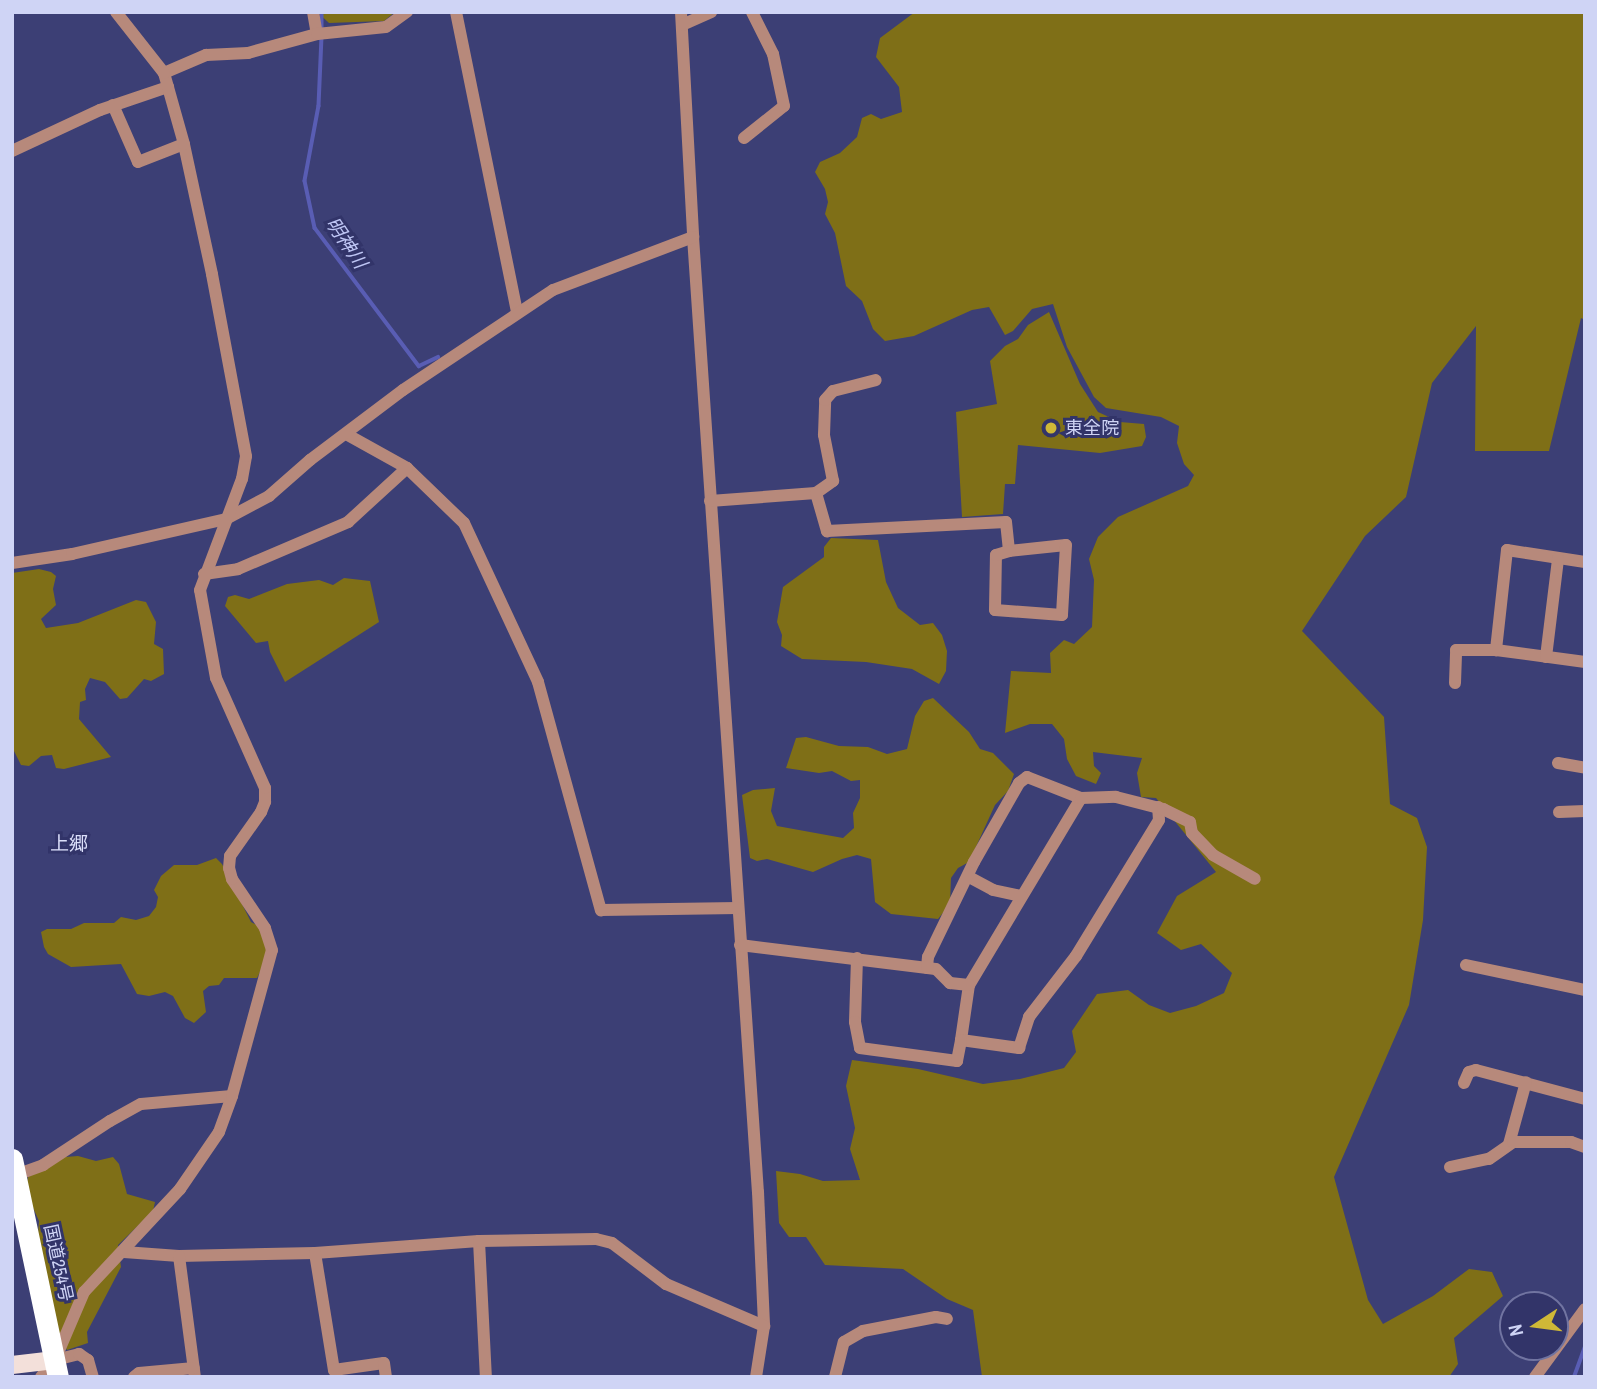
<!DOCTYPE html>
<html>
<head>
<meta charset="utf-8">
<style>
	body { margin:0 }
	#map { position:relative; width:1597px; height:1389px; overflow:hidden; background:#3c3f75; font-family:"Archivo Narrow","Noto Sans JP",sans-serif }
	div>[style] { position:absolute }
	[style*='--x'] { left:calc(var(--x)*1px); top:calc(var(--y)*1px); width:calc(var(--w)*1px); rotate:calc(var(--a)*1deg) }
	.green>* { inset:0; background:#7f6f17 }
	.stream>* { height:3.5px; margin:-1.75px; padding:0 1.75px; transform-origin:1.75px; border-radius:1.75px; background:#595db4 }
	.minor>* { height:12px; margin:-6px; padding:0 6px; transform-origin:6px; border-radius:6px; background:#b7897b }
	.major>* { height:18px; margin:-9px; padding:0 9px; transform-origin:9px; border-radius:9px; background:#f3e0da }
	.highway>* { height:21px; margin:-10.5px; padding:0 10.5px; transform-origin:10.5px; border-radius:10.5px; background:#fff }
	.dots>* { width:19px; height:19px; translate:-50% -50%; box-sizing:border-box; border:4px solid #323469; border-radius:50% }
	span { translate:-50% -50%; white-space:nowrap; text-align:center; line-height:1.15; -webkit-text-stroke:6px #323469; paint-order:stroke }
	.poi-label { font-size:18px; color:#cfd4f5 }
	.left { translate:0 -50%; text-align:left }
	.street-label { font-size:18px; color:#cfd4f5 }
	.water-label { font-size:19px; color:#bec5f4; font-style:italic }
	.neighbourhood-label { font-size:19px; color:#dbdffa }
	.frame { position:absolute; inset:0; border:14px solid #cfd4f5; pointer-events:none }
	.north { position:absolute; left:1499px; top:1291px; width:70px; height:70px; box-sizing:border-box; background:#323469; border:2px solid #7174a1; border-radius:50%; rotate:257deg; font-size:19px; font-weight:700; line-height:28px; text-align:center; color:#cfd4f5 }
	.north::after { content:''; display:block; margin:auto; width:24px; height:32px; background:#cfb837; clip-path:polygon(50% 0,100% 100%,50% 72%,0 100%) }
</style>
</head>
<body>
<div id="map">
	<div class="green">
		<i style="clip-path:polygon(317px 12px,395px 12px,384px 21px,329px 23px)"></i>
		<i style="clip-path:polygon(915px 12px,1585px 12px,1585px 320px,1581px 318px,1549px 451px,1475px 451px,1476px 326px,1432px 383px,1406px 497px,1365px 536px,1302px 631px,1384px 717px,1390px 804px,1417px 818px,1427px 847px,1423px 920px,1409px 1005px,1334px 1177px,1368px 1300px,1383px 1324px,1433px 1296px,1469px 1269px,1492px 1272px,1503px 1296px,1454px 1338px,1458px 1364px,1449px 1377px,982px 1377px,973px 1310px,947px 1299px,903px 1269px,825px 1265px,806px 1237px,789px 1237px,779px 1223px,776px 1171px,800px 1174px,823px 1181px,860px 1180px,850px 1149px,855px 1128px,846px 1086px,852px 1060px,918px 1069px,983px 1084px,1020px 1079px,1064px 1068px,1076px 1052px,1072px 1031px,1097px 994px,1128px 990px,1149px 1005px,1170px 1013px,1196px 1006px,1224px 993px,1232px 973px,1201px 944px,1181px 950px,1157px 933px,1177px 896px,1216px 872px,1156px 798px,1141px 797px,1137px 773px,1142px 758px,1093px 752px,1094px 766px,1101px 773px,1096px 784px,1076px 776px,1067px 759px,1064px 739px,1052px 724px,1030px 724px,1005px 733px,1011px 671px,1051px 673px,1050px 653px,1064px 640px,1074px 644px,1092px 627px,1094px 580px,1089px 559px,1098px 537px,1118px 517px,1188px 486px,1194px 475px,1184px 464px,1177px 443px,1179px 426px,1161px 417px,1106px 408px,1094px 397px,1067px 347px,1053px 304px,1032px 309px,1013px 331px,1005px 335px,989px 307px,972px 310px,914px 336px,885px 341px,873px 329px,862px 301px,846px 286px,835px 233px,825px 214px,828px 202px,825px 189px,815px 172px,820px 162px,840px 153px,857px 137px,862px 118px,871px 114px,881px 119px,902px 112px,899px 87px,876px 57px,880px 38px)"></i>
		<i style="clip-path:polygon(1049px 312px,1080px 384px,1098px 412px,1120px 422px,1144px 424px,1146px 437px,1142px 446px,1100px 453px,1018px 445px,1015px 484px,1005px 484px,1003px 514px,962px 517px,956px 412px,997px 404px,990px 361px,1005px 346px,1018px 339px,1028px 325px)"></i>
		<i style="clip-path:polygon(831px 538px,878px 540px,886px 582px,898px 608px,920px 625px,933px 623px,942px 635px,947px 651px,946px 671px,939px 684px,912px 669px,866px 662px,802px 659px,781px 646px,782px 635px,777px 622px,783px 587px,824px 557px,824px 547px)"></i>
		<i style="clip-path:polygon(39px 569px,51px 572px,56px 576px,53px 589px,56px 605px,41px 619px,46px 628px,78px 623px,136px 600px,146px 602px,156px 622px,154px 644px,163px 649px,164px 674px,151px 681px,144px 679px,127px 698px,120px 699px,105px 682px,90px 678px,85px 689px,86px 700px,80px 702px,79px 719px,111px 757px,64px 769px,56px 768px,52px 755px,41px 756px,29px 766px,21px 765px,12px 747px,12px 573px)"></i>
		<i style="clip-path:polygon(344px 578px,370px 581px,379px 622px,285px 682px,270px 652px,268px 641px,256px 643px,225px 606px,228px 597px,235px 595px,249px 599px,287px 584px,319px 580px,333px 585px)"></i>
		<i style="clip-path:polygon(933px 698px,969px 732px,980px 749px,993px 753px,1014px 774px,1008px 791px,995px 805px,969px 862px,958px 868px,951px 878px,950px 904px,938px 919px,891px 914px,875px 902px,871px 859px,857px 855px,842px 859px,813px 872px,767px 859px,757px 861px,750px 858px,742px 795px,753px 790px,775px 788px,771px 811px,777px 826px,843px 838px,854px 828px,853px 813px,860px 798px,860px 780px,851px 781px,832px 771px,819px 773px,786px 768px,796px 738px,806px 737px,839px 746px,868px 747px,887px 754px,907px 749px,915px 716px,924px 701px)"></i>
		<i style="clip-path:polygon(216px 858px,222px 864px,251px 922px,268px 931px,266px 960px,257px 978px,224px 978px,219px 985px,209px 986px,203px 991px,206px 1012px,194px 1023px,185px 1018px,173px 996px,165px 992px,149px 996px,137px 994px,121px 964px,71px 967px,48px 954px,44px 947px,41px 932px,47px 929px,71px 929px,84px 923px,114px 923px,121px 917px,136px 920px,149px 916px,156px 907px,158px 897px,154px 890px,161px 876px,174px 865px,197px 865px)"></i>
		<i style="clip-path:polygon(78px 1156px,96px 1161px,113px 1157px,119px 1164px,127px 1194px,155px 1202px,153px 1211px,118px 1245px,121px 1267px,87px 1332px,88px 1343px,67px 1350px,58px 1336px,37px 1245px,39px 1221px,25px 1190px,28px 1177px,65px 1157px)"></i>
	</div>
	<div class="stream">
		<i style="--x:322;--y:12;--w:17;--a:90"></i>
		<i style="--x:322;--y:37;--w:69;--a:92.5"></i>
		<i style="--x:319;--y:106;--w:76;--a:100.6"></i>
		<i style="--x:305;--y:181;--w:48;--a:78"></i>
		<i style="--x:315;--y:228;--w:173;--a:53"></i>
		<i style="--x:419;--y:366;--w:21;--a:-25"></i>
		<i style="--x:1574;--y:1377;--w:32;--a:-70"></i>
	</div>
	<div class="minor">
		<i style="--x:313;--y:12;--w:22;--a:80"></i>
		<i style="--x:456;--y:12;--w:307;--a:78.5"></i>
		<i style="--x:681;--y:12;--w:225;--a:86.9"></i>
		<i style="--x:693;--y:237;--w:957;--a:86.11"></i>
		<i style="--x:758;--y:1192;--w:134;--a:87.4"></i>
		<i style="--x:764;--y:1326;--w:52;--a:98.9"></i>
		<i style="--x:682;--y:25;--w:32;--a:-24"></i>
		<i style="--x:164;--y:73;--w:46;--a:-23.2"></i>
		<i style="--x:206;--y:55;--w:42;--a:-2.7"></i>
		<i style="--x:248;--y:53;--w:72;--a:-15.4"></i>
		<i style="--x:317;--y:34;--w:69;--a:-5.8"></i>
		<i style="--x:386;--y:27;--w:26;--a:-36"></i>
		<i style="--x:113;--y:105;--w:62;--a:66.3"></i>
		<i style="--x:138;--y:162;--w:49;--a:-21.4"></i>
		<i style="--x:744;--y:138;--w:51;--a:-38.7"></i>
		<i style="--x:784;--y:106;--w:53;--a:-101.9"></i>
		<i style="--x:773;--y:54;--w:47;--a:-116.6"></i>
		<i style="--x:12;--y:151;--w:97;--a:-25"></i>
		<i style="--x:100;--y:110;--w:72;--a:-18.7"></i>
		<i style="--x:346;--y:434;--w:70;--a:29.1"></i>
		<i style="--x:407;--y:468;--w:79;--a:44"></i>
		<i style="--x:464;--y:523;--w:175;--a:65"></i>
		<i style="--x:538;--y:682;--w:237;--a:74.6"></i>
		<i style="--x:601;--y:910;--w:137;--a:-0.8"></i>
		<i style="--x:816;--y:493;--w:21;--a:-35"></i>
		<i style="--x:833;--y:481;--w:47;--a:-101.1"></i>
		<i style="--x:824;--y:435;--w:35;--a:-88"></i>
		<i style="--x:825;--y:400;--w:12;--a:-48"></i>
		<i style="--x:833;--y:391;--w:44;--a:-14.3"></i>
		<i style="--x:710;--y:501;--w:106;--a:-4.3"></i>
		<i style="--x:816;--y:493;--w:40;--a:74"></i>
		<i style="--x:827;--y:531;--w:179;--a:-2.9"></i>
		<i style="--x:1006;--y:522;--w:29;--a:84"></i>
		<i style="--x:1009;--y:551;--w:57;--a:-6"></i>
		<i style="--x:1066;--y:545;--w:70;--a:93.3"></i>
		<i style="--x:1062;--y:615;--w:67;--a:-175.7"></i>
		<i style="--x:995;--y:610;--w:55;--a:-89"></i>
		<i style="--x:996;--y:555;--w:14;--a:-17"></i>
		<i style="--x:1585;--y:562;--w:79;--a:-171.3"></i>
		<i style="--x:1507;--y:550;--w:101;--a:96.3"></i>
		<i style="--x:1496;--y:650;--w:90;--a:7.7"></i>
		<i style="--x:12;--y:563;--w:61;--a:-8.5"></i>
		<i style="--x:72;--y:554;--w:158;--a:-12.8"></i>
		<i style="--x:226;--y:519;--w:49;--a:-28.1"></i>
		<i style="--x:269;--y:496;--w:55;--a:-41.3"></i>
		<i style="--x:310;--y:460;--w:116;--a:-37"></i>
		<i style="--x:403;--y:390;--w:180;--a:-33.7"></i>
		<i style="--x:553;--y:290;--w:150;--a:-20.7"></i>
		<i style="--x:204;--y:574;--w:34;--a:-8"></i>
		<i style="--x:238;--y:569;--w:120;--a:-23.1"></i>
		<i style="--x:348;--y:522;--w:80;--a:-42.5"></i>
		<i style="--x:1546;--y:657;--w:99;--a:-83"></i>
		<i style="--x:1455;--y:683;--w:33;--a:-88"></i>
		<i style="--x:1456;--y:650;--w:40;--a:0"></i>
		<i style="--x:1558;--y:763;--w:27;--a:10"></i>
		<i style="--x:1081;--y:798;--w:218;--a:120.9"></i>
		<i style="--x:969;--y:985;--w:56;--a:98.3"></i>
		<i style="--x:961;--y:1040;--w:59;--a:7.9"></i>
		<i style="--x:1019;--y:1048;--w:33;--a:-72"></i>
		<i style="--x:1029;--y:1017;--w:77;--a:-52.4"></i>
		<i style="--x:1076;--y:956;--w:159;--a:-58.6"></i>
		<i style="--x:1159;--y:820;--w:13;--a:-94"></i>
		<i style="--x:1559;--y:812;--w:26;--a:-2"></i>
		<i style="--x:969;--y:877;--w:27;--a:28"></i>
		<i style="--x:993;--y:890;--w:29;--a:12"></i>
		<i style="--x:740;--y:945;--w:197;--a:7"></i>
		<i style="--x:936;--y:969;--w:20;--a:45"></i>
		<i style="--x:950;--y:983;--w:19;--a:6"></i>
		<i style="--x:857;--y:958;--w:64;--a:91.8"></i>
		<i style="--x:855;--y:1022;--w:26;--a:79"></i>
		<i style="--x:860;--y:1048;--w:98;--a:7.6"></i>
		<i style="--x:957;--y:1061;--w:21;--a:-79"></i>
		<i style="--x:1466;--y:965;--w:122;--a:11.9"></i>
		<i style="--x:927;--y:968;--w:11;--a:-85"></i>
		<i style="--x:928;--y:957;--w:106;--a:-64.2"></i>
		<i style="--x:974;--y:862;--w:91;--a:-60.3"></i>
		<i style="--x:1019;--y:783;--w:10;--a:-37"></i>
		<i style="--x:1027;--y:777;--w:58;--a:21.3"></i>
		<i style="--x:1081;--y:798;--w:35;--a:-2"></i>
		<i style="--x:1116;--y:797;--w:49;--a:14.3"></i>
		<i style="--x:1163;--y:809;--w:30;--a:26"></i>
		<i style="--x:1190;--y:822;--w:11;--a:80"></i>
		<i style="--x:1192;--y:833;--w:30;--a:46"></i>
		<i style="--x:1213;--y:855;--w:48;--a:29.7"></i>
		<i style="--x:1464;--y:1083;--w:12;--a:-66"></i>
		<i style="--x:1469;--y:1072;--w:7;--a:-16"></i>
		<i style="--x:1476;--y:1070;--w:113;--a:14.9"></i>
		<i style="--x:1509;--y:1144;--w:64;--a:-74.7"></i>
		<i style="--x:1450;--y:1167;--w:40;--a:-12"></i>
		<i style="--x:1489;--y:1159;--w:29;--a:-35"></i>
		<i style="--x:1513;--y:1142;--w:58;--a:0"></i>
		<i style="--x:1571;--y:1142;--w:15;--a:20"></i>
		<i style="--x:16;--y:1175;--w:29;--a:-20"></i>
		<i style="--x:43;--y:1165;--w:80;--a:-33.3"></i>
		<i style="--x:110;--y:1121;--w:35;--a:-29"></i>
		<i style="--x:141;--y:1104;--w:91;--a:-5"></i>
		<i style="--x:479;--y:1241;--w:136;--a:87.1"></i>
		<i style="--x:124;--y:1252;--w:55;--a:4.2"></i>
		<i style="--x:179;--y:1256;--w:136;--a:-1.3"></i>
		<i style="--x:315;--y:1253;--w:164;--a:-4.2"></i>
		<i style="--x:479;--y:1241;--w:117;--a:-1"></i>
		<i style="--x:596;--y:1239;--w:16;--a:14"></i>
		<i style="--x:612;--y:1243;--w:68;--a:37.2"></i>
		<i style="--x:666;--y:1284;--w:107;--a:23.2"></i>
		<i style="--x:315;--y:1253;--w:119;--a:80.8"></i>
		<i style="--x:334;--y:1370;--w:50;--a:-8"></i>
		<i style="--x:384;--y:1363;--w:14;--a:82"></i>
		<i style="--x:179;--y:1256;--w:122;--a:82.5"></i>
		<i style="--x:55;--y:1360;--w:25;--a:-14"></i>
		<i style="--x:79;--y:1354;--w:11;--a:34"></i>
		<i style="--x:88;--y:1360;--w:18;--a:74"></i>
		<i style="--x:41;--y:1377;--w:22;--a:-51"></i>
		<i style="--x:55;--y:1360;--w:74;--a:-66.9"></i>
		<i style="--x:84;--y:1292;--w:141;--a:-47"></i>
		<i style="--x:180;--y:1189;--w:69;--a:-55.6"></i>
		<i style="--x:219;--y:1132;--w:38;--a:-70"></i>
		<i style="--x:232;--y:1096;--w:151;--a:-74.7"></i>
		<i style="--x:272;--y:950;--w:23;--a:-108"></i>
		<i style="--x:265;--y:928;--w:59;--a:-124"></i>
		<i style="--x:232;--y:879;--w:11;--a:-105"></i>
		<i style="--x:229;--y:868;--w:12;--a:-85"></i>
		<i style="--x:230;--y:856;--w:54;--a:-54.8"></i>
		<i style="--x:261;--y:812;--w:11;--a:-68"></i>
		<i style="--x:265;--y:802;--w:14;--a:-90"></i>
		<i style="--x:265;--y:788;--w:120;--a:-114"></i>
		<i style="--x:216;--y:678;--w:89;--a:-100.3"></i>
		<i style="--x:200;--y:590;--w:119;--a:-69.3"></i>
		<i style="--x:242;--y:479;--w:23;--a:-80"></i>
		<i style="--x:246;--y:456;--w:185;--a:-100.6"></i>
		<i style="--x:212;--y:274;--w:133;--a:-102.2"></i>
		<i style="--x:184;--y:144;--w:74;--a:-105.7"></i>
		<i style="--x:164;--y:73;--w:78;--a:-128.2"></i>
		<i style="--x:134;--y:1377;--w:6;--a:-39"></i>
		<i style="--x:139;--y:1373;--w:55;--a:-5.2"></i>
		<i style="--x:835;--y:1377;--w:36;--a:-76"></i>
		<i style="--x:844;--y:1342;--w:22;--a:-30"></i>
		<i style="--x:863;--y:1331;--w:74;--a:-10.9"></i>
		<i style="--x:936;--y:1317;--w:11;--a:10"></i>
		<i style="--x:1535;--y:1377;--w:84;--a:-53.7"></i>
	</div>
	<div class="major">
		<i style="--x:12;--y:1365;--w:43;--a:-6.6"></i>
	</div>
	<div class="highway">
		<i style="--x:12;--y:1159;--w:223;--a:78.1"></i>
	</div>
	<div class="dots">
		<i style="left:1051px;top:428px;background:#cfb837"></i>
	</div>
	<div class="poi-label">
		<span class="left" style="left:1065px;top:428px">東全院</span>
	</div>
	<div class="street-label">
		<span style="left:58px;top:1263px;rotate:78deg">国道254号</span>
	</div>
	<div class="water-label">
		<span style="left:346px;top:243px;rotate:56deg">明神川</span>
	</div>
	<div class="neighbourhood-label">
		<span style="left:69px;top:844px">上郷</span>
	</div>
	<div class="frame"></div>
	<div class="north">N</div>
</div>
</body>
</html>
